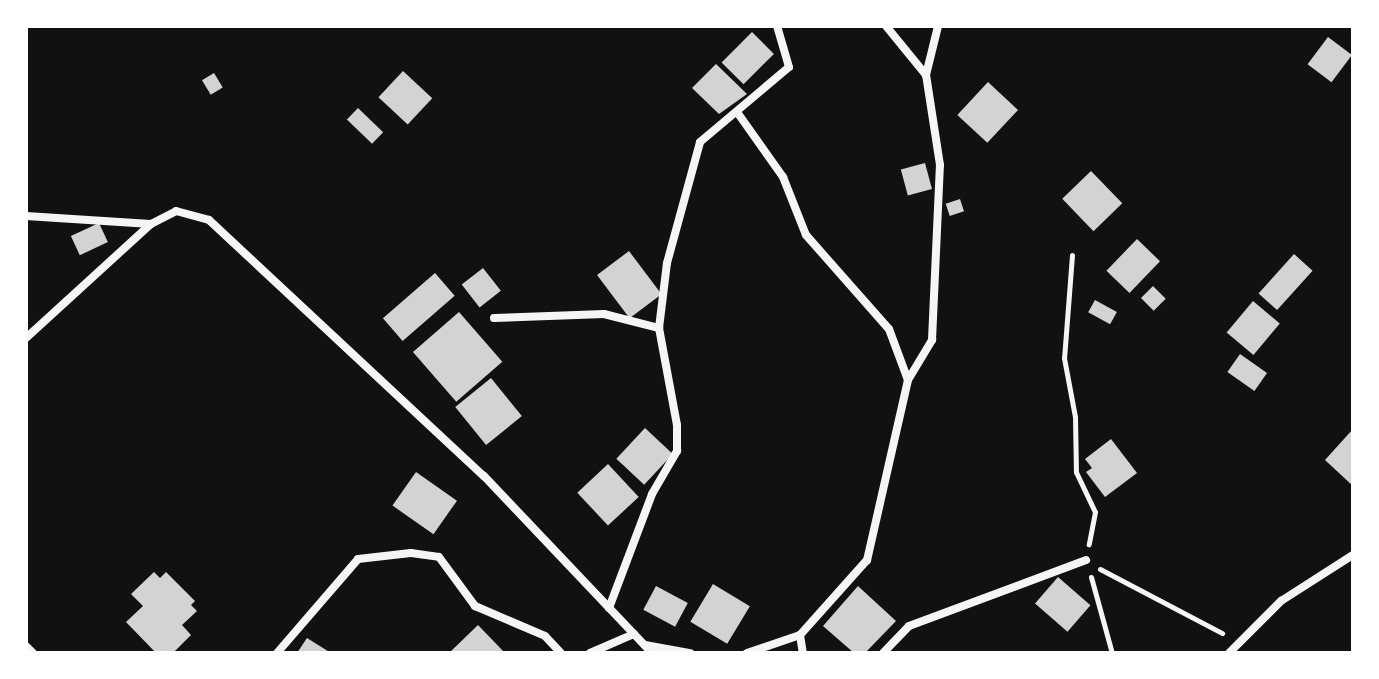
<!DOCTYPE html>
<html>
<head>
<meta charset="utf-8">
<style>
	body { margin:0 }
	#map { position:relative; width:1379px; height:679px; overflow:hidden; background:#111; font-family:"IBM Plex Sans",sans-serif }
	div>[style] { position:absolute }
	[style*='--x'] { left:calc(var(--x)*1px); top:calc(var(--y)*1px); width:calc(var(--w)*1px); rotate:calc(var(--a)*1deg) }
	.building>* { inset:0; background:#d3d3d3; transform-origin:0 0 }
	.path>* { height:5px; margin:-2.5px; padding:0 2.5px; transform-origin:2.5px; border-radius:2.5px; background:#f5f5f5 }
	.minor>* { height:8px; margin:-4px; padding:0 4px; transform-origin:4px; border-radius:4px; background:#f5f5f5 }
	span { translate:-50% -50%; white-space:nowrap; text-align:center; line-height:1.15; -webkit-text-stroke:6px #fff; paint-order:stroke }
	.frame { position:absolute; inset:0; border:28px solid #fff; pointer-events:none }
</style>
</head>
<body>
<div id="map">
	<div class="building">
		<i style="left:752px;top:32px;width:31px;height:43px;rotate:45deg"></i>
		<i style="left:1328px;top:37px;width:30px;height:34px;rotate:37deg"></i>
		<i style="clip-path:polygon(716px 64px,747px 94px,719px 114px,692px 88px)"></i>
		<i style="left:403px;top:71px;width:40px;height:36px;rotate:43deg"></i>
		<i style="left:214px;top:73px;width:17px;height:14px;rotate:59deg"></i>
		<i style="left:988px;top:82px;width:41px;height:45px;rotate:43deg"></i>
		<i style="left:358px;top:108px;width:35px;height:16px;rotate:44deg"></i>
		<i style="left:925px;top:163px;width:27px;height:25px;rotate:75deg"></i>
		<i style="left:1091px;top:171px;width:45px;height:40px;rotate:46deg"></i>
		<i style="left:960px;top:199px;width:13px;height:15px;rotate:72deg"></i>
		<i style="left:99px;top:223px;width:21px;height:31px;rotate:65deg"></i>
		<i style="left:1137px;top:239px;width:32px;height:44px;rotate:44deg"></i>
		<i style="left:629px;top:251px;width:54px;height:40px;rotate:53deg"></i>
		<i style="left:1294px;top:254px;width:25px;height:53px;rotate:42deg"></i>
		<i style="left:483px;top:268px;width:29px;height:27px;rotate:52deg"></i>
		<i style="left:435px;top:273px;width:30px;height:69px;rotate:49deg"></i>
		<i style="left:1153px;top:286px;width:18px;height:17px;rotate:45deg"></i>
		<i style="left:1095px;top:300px;width:25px;height:14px;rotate:29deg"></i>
		<i style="left:1253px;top:301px;width:35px;height:41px;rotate:40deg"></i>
		<i style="left:459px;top:312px;width:66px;height:61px;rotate:49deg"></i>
		<i style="left:1240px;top:354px;width:33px;height:22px;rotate:35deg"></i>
		<i style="left:491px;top:378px;width:49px;height:46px;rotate:51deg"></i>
		<i style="left:645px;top:428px;width:38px;height:42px;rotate:43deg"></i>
		<i style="clip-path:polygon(1353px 429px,1353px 486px,1325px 460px)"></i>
		<i style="clip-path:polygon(1111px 439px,1137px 473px,1105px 497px,1086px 472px,1092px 468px,1085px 459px)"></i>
		<i style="left:608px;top:464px;width:45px;height:42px;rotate:47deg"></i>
		<i style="left:416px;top:472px;width:50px;height:41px;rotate:35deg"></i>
		<i style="clip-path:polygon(154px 572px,160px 578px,166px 572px,195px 601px,191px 605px,197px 611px,182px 625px,191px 635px,173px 653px,156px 653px,126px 622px,143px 606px,131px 594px)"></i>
		<i style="left:1058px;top:577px;width:43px;height:35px;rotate:41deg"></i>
		<i style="left:713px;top:584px;width:43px;height:44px;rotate:31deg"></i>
		<i style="left:656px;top:586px;width:36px;height:27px;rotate:28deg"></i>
		<i style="clip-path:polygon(858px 586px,896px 621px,865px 653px,854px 653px,823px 626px)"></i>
		<i style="clip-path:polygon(478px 625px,505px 653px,449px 653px)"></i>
		<i style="clip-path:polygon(307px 638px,331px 653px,297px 653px)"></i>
	</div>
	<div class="path">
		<i style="--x:1072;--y:255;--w:103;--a:94.4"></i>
		<i style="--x:1064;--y:358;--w:60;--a:79.4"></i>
		<i style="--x:1075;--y:417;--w:55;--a:89"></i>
		<i style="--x:1076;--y:472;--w:44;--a:64.6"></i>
		<i style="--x:1095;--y:512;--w:33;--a:101"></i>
		<i style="--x:1100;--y:569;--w:138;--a:27.7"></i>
		<i style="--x:1091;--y:577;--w:79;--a:74.6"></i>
	</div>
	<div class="minor">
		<i style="--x:886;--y:26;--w:63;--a:50.8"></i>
		<i style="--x:737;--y:112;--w:80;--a:54.7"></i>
		<i style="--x:783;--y:177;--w:62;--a:68.4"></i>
		<i style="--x:806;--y:235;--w:125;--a:48.6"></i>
		<i style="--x:889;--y:329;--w:54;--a:69.6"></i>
		<i style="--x:908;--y:380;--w:185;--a:102.8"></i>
		<i style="--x:867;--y:560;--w:101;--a:131.8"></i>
		<i style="--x:800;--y:635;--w:56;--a:161.2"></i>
		<i style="--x:26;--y:216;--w:125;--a:3.7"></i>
		<i style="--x:494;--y:318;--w:110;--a:-2.1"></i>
		<i style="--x:604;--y:314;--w:57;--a:14.3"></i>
		<i style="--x:26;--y:338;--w:169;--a:-42.4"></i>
		<i style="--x:151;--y:224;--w:28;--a:-27"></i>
		<i style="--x:176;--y:211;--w:34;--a:15"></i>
		<i style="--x:209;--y:220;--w:376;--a:43"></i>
		<i style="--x:484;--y:476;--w:244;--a:46.5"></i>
		<i style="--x:908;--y:380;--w:47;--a:-59"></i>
		<i style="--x:932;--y:340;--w:175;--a:-87.4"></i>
		<i style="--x:940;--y:165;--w:91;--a:-98.8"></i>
		<i style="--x:926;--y:75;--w:50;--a:-76.2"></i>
		<i style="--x:609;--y:608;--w:122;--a:-69.3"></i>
		<i style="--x:652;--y:494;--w:50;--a:-59.8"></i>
		<i style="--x:677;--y:451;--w:26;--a:-90"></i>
		<i style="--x:677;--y:425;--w:99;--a:-100.5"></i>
		<i style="--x:659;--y:328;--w:65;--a:-83"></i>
		<i style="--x:667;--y:263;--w:125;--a:-74.7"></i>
		<i style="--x:700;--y:142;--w:116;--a:-40.1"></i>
		<i style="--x:789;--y:67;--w:43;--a:-106.3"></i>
		<i style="--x:800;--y:635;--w:18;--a:81"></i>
		<i style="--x:645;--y:645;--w:46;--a:10.1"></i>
		<i style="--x:26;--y:646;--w:10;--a:45"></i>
		<i style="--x:277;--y:653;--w:124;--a:-49.2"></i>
		<i style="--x:358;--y:559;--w:53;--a:-6.5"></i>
		<i style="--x:411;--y:553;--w:28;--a:8"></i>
		<i style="--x:439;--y:557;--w:61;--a:53.7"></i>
		<i style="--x:475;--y:606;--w:76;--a:23.2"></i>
		<i style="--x:545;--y:636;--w:23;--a:47"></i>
		<i style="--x:590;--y:653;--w:48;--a:-23.4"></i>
		<i style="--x:883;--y:653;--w:37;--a:-46"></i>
		<i style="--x:909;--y:626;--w:189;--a:-20.4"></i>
		<i style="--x:1229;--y:653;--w:74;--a:-45"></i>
		<i style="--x:1281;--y:601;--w:85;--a:-32.6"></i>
	</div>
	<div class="frame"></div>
</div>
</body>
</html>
